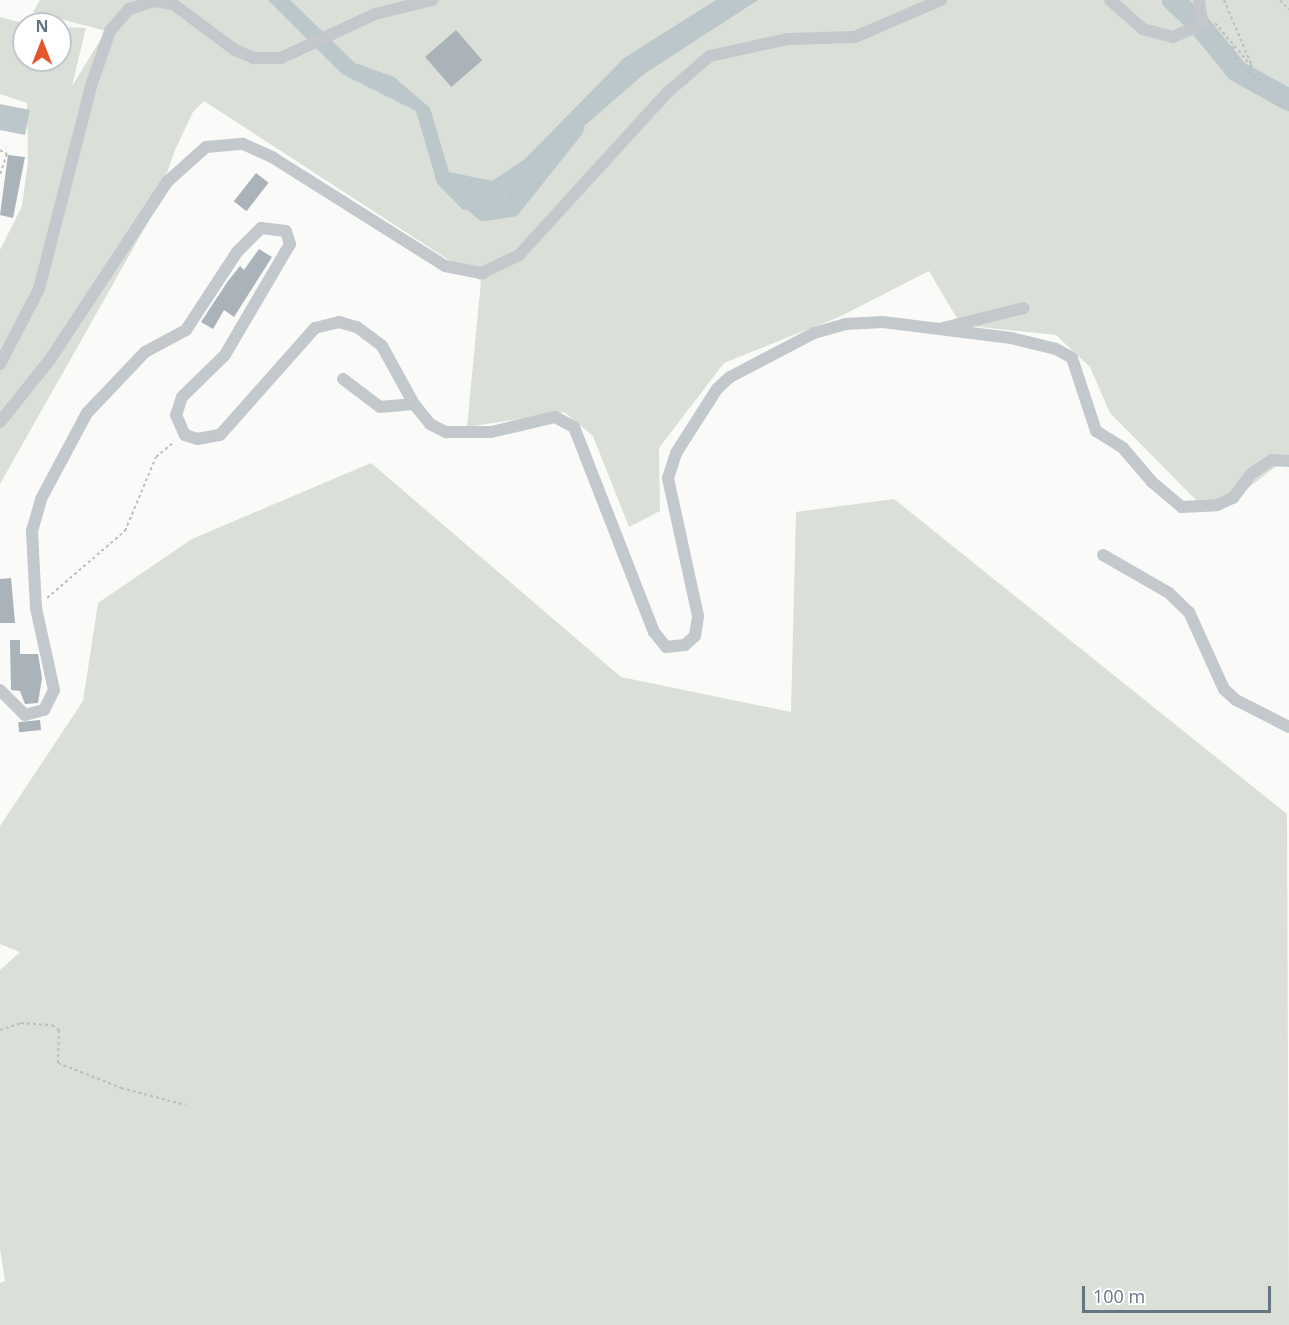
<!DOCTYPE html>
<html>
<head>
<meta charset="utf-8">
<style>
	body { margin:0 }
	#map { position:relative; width:1289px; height:1325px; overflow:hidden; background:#fafaf8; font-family:"Open Sans",sans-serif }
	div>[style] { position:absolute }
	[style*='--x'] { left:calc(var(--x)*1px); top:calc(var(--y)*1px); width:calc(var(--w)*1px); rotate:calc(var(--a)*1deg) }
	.green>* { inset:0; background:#dadfd7 }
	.water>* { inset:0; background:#bbc7cb }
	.river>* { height:22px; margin:-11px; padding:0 11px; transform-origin:11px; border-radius:11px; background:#bbc7cb }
	.building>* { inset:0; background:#aab3b9; transform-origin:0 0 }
	.path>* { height:2px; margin-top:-1px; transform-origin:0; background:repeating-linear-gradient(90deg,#bbbfc2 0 3px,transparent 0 6px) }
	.street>* { height:12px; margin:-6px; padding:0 6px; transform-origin:6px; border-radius:6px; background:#c3c8cc }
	span { translate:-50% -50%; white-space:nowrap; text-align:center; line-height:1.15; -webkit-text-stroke:6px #fff; paint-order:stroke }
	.north { position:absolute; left:12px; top:12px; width:60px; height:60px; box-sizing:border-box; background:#fff; border:2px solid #c1c8cd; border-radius:50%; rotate:0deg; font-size:16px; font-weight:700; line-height:24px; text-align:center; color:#657683 }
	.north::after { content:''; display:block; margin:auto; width:21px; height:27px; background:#e4572e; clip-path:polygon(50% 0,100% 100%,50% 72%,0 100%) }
	.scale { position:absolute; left:1082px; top:1286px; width:189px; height:27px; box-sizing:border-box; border:3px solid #657683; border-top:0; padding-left:8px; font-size:18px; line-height:21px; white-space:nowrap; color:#657683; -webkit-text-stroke:4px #fff; paint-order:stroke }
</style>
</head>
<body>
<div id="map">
	<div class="green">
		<i style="clip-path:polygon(40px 0,1289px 0,1289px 465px,1275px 467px,1228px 504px,1200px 504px,1110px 413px,1090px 367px,1056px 335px,961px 325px,929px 271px,841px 316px,724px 363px,659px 448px,660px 511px,629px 527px,593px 436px,564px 412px,467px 427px,481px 281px,204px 101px,193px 112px,175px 150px,152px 215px,0 484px,0 250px,22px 206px,28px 161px,27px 103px,0 94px,0 17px,26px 24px,24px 60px,60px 60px,60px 27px,86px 28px,72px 86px,106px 31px,33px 12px)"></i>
		<i style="clip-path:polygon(371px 463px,621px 677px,791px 712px,796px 512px,894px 499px,1287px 814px,1289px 1325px,0 1325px,0 1283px,5px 1281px,0 1249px,0 970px,20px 952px,0 944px,0 826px,83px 701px,98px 603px,192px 539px)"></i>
	</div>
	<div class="water">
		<i style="clip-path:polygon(268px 0,290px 0,355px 63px,394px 77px,430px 108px,449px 172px,492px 181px,525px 159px,624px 58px,716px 0,758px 0,644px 74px,498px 201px,463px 210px,437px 183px,416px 111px,342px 74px)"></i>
		<i style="clip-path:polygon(0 104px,30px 110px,25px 135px,0 130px)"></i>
	</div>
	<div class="river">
		<i style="--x:1173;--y:0;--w:33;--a:43"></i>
		<i style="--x:1197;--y:22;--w:63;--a:50.8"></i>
		<i style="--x:1237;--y:71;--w:60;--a:29.1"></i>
		<i style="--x:455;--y:186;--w:38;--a:39"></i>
		<i style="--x:485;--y:210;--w:26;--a:-9"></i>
		<i style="--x:511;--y:206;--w:100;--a:-51.5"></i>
	</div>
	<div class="building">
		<i style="left:456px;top:30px;width:40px;height:41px;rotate:49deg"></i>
		<i style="clip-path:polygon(8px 155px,25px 157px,13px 218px,0 215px)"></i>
		<i style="left:256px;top:173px;width:16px;height:36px;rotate:38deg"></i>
		<i style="clip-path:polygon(259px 249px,272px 257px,234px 317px,224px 310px,213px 329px,201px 322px,228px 281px,240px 266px,244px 270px)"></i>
		<i style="clip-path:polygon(11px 578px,15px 623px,0 623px,0 579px)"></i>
		<i style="clip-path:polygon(10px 640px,20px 640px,20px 654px,38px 654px,42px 678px,38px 703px,25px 704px,20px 691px,11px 690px)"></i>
		<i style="left:40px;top:720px;width:10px;height:22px;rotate:84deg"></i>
	</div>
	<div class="path">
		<i style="--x:1224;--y:0;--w:72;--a:67"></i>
		<i style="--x:1280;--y:0;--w:13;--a:48"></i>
		<i style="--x:1215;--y:23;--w:59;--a:49.8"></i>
		<i style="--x:1232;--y:46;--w:20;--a:70"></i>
		<i style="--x:1239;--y:65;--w:34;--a:36"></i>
		<i style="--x:0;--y:150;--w:8;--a:30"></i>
		<i style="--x:7;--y:154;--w:21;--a:109"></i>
		<i style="--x:47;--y:598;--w:103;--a:-40.7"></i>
		<i style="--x:125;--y:531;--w:80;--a:-67.3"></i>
		<i style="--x:156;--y:457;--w:23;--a:-40"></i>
		<i style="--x:0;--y:1030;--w:22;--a:-18"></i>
		<i style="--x:21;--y:1023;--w:31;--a:4"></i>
		<i style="--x:52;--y:1025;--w:9;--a:36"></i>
		<i style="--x:59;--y:1030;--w:33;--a:92"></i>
		<i style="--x:58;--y:1063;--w:68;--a:21.6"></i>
		<i style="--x:121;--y:1088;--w:67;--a:14.7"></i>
	</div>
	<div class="street">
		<i style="--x:1110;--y:0;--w:44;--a:41.3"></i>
		<i style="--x:1143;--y:29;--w:31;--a:15"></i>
		<i style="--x:1173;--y:37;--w:32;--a:-24"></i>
		<i style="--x:1202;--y:24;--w:24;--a:-97"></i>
		<i style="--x:943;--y:328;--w:83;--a:-13.9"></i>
		<i style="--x:0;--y:364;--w:85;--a:-62.5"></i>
		<i style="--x:39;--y:289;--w:210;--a:-75.6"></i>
		<i style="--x:91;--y:86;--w:58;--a:-70.9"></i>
		<i style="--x:110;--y:31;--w:29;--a:-49"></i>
		<i style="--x:129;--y:9;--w:26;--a:-18"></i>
		<i style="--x:154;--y:1;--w:19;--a:9"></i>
		<i style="--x:173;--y:4;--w:77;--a:36.6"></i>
		<i style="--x:235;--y:50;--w:21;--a:23"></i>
		<i style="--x:254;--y:58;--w:27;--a:0"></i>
		<i style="--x:281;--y:58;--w:104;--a:-25.1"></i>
		<i style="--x:375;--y:14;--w:59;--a:-13.8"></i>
		<i style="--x:343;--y:379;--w:46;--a:37.1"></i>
		<i style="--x:380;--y:407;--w:34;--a:-5"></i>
		<i style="--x:0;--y:422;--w:82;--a:-51.4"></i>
		<i style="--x:51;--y:358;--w:211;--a:-56.6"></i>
		<i style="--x:167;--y:182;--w:52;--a:-41.9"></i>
		<i style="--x:206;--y:147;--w:37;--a:-5"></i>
		<i style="--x:243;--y:144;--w:32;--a:24"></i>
		<i style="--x:272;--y:157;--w:204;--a:32.2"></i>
		<i style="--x:445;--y:266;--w:38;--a:11"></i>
		<i style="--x:482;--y:273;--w:41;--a:-25.9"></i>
		<i style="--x:519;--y:255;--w:222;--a:-47.6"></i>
		<i style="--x:669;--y:91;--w:54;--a:-40.5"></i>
		<i style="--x:710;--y:56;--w:80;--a:-12.3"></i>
		<i style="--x:788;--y:39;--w:67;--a:-1.7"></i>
		<i style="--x:855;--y:37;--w:94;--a:-23.3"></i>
		<i style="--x:1103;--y:555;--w:76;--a:29.9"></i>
		<i style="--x:1169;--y:593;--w:28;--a:44"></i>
		<i style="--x:1189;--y:612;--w:85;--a:65.6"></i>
		<i style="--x:1224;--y:689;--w:16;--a:43"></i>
		<i style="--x:1236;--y:700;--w:59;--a:27"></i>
		<i style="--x:0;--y:690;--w:35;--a:45"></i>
		<i style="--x:25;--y:715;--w:20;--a:-15"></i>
		<i style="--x:44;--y:710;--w:22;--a:-63"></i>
		<i style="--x:54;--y:690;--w:84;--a:-102.4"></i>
		<i style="--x:36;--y:608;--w:77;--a:-93"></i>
		<i style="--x:32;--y:531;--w:33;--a:-74"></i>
		<i style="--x:41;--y:499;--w:98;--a:-61.9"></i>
		<i style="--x:87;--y:413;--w:84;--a:-46.4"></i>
		<i style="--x:145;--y:352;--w:47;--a:-28.2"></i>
		<i style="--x:186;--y:330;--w:93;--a:-56.8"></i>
		<i style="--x:237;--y:252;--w:34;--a:-45"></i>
		<i style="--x:261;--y:228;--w:25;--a:7"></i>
		<i style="--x:286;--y:231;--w:14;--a:73"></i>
		<i style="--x:290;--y:244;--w:129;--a:120.4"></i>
		<i style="--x:225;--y:355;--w:60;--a:135.7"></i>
		<i style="--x:182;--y:397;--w:19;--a:108"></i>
		<i style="--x:176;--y:415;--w:22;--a:66"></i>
		<i style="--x:185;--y:435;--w:13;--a:18"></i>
		<i style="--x:197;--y:439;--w:23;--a:-10"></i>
		<i style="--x:220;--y:435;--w:143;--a:-48.4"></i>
		<i style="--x:315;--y:328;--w:25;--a:-14"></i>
		<i style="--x:339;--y:322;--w:19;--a:16"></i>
		<i style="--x:357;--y:327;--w:31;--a:37"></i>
		<i style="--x:382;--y:346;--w:66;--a:61.1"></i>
		<i style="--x:414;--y:404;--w:26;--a:51"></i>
		<i style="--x:430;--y:424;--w:18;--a:27"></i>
		<i style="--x:446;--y:432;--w:45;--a:0"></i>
		<i style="--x:491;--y:432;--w:66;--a:-13.2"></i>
		<i style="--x:555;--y:417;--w:21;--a:28"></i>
		<i style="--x:574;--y:427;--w:220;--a:68.7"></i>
		<i style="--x:654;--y:632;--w:19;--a:51"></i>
		<i style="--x:666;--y:647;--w:19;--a:-6"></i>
		<i style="--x:685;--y:645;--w:13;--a:-42"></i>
		<i style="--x:695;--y:636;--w:20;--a:-81"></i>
		<i style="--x:698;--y:616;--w:141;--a:-102.3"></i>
		<i style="--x:668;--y:478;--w:26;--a:-72"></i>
		<i style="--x:676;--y:453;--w:76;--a:-57.4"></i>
		<i style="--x:717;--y:389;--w:18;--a:-43"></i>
		<i style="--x:730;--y:377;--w:95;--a:-27.6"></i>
		<i style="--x:814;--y:333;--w:33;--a:-16"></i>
		<i style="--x:846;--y:324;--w:37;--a:-3"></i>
		<i style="--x:883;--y:322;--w:129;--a:7.1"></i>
		<i style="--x:1011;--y:338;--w:46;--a:13.7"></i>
		<i style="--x:1056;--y:349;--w:18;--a:29"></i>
		<i style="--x:1072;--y:358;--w:77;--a:71.8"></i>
		<i style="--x:1096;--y:431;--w:32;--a:32"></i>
		<i style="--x:1123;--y:448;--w:45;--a:49.5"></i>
		<i style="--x:1152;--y:482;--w:39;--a:40"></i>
		<i style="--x:1182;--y:507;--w:35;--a:-3"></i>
		<i style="--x:1217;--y:505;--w:17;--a:-24"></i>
		<i style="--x:1233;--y:498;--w:31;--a:-53"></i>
		<i style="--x:1252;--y:473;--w:24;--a:-33"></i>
		<i style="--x:1272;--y:460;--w:17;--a:3"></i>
	</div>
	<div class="north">N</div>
	<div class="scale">100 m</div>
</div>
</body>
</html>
